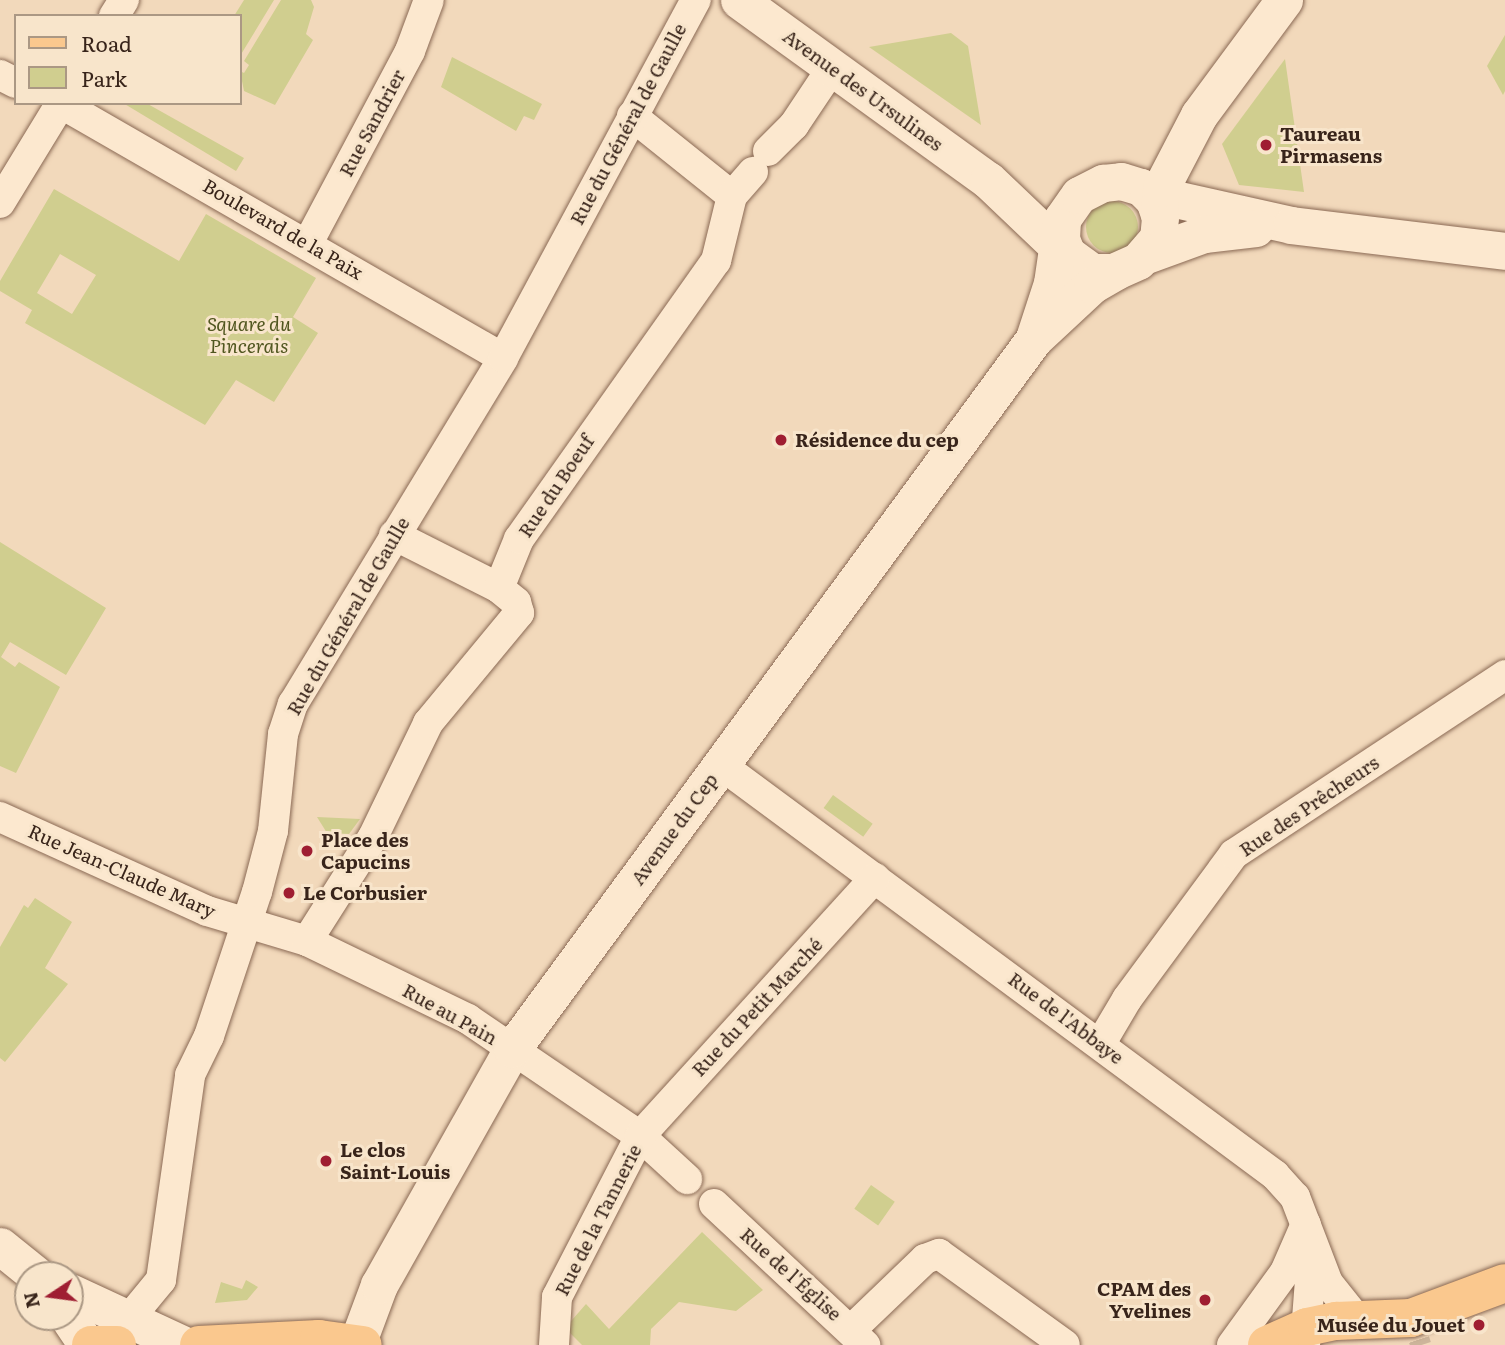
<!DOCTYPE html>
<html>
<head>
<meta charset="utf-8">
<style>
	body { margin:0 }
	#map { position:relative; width:1505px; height:1345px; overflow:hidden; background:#f2d9bb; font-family:Literata,serif }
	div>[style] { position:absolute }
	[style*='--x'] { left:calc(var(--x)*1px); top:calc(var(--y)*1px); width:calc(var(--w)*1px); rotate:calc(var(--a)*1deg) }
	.green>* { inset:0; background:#d0ce8f; transform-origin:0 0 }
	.round { border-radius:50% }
	.pedestrian-tunnel>* { height:21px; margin-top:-10.5px; transform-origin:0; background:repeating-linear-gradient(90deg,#cdb59b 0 21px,transparent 0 31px) }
	.roads { filter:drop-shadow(0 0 2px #8a6954) drop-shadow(0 0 2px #8a6954) }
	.minor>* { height:30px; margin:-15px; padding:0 15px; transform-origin:15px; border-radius:15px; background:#fce8cf }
	.tertiary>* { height:37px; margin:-18.5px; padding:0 18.5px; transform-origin:18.5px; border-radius:18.5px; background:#fce8cf }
	.primary>* { height:38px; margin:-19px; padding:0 19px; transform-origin:19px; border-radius:19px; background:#fac88e }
	.dots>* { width:19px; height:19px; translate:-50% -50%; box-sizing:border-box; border:4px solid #f8e5cb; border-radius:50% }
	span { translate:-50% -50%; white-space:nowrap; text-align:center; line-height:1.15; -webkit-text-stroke:6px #f8e5cb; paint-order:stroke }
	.street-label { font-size:19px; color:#38241a }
	.poi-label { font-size:19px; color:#38241a; font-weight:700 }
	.left { translate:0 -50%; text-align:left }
	.right { translate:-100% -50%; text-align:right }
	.park-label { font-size:19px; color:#50561f; font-style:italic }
	.legend { position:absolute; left:14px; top:14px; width:228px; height:91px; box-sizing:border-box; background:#f8e5cb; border:2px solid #ab9884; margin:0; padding:9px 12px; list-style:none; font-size:21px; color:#38241a }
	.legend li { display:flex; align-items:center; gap:14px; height:35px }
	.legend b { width:35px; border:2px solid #ab9884 }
	.north { position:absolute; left:14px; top:1261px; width:70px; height:70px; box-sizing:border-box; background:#f8e5cb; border:2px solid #ab9884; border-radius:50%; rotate:257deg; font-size:19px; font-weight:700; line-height:28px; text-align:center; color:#38241a }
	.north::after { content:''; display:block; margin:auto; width:24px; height:32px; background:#9f1e32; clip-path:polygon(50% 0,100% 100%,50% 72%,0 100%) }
</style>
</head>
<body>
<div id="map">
	<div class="green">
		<i style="clip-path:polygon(244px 0,274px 0,240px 56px,240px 16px,234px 16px)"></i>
		<i style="clip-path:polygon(281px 0,311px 0,314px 7px,306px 34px,313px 40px,275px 105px,244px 91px,240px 71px,244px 73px,249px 65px,244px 61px)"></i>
		<i style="clip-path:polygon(951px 33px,968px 46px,981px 125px,869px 47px)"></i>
		<i style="clip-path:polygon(1505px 35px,1505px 91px,1503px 95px,1487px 66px)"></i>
		<i style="clip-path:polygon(452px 57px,542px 104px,534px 120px,524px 116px,516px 131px,441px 87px)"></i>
		<i style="clip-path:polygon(1285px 59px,1304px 192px,1239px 185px,1222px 144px)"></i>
		<i style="clip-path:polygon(123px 103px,146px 103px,244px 158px,236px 171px)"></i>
		<i style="clip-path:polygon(evenodd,54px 189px,179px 261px,206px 214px,316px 278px,293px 317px,318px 333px,274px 402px,236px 380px,205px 425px,25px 323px,32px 310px,0 291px,0 281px,54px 189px,60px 254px,96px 275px,72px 314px,37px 293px,60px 254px)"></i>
		<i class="round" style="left:1086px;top:201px;width:52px;height:52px"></i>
		<i style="clip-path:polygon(0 542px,106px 608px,66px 675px,10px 642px,1px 657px,15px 667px,19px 662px,60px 687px,16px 773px,0 766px)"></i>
		<i style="left:833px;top:795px;width:49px;height:16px;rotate:36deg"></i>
		<i style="clip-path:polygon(317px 817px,360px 819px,349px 834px,327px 833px)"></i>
		<i style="clip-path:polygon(35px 898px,72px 922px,45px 968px,68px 984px,5px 1062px,0 1058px,0 947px,24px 905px,28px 908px)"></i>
		<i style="left:871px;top:1185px;width:29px;height:29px;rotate:35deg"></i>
		<i style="clip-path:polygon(702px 1232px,763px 1290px,736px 1311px,679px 1302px,651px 1329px,650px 1345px,582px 1345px,565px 1328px,586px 1304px,609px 1329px)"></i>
		<i style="clip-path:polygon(246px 1280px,258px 1287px,247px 1300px,215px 1303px,221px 1282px,242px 1289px)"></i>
	</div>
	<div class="pedestrian-tunnel">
		<i style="--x:1419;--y:1339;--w:6;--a:72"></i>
	</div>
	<div class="roads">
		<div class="minor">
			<i style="--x:114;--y:16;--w:19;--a:-58"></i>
			<i style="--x:0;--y:75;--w:18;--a:27"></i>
			<i style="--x:60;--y:103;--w:511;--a:29.93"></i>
			<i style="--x:632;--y:116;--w:128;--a:38.7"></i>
			<i style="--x:768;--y:151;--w:37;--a:-45"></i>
			<i style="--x:794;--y:125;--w:69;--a:-56.3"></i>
			<i style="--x:0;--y:203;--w:117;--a:-58.6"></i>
			<i style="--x:308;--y:243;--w:217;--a:-62"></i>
			<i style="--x:410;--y:51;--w:54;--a:-69.6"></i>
			<i style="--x:394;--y:535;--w:118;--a:26.8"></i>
			<i style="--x:721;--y:765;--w:689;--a:36.5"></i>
			<i style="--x:1275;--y:1175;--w:30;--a:48"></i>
			<i style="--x:1295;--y:1197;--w:92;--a:69"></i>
			<i style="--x:1328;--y:1283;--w:45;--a:51.3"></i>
			<i style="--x:0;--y:817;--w:227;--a:24.4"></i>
			<i style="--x:207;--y:911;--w:104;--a:16.7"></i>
			<i style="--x:307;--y:941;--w:179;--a:25.8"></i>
			<i style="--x:468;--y:1019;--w:208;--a:34.2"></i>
			<i style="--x:640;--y:1136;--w:64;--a:42.5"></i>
			<i style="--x:307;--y:941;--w:123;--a:-57.6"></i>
			<i style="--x:373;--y:837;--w:127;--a:-64.2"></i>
			<i style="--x:428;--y:723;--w:143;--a:-50.4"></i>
			<i style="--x:519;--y:613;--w:11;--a:-105"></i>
			<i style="--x:516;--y:602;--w:22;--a:-141"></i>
			<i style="--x:499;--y:588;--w:53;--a:-67.8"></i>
			<i style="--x:519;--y:539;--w:341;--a:-54.7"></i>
			<i style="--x:716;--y:261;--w:67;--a:-76.2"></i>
			<i style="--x:732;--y:196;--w:32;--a:-49"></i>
			<i style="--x:1101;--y:1043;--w:51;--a:-59.4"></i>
			<i style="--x:1127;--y:999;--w:180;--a:-53.6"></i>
			<i style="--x:1234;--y:854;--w:325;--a:-33.4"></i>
			<i style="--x:714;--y:1204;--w:207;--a:43"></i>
			<i style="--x:128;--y:1320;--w:52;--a:-50.5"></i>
			<i style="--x:161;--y:1280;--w:207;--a:-81.9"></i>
			<i style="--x:190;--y:1075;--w:43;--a:-64"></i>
			<i style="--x:209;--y:1036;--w:152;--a:-71.6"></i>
			<i style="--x:257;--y:892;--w:63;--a:-75.3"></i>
			<i style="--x:273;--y:831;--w:98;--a:-84.1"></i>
			<i style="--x:283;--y:734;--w:32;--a:-72"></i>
			<i style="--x:293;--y:704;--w:405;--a:-58.7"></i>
			<i style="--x:503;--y:358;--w:407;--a:-61.7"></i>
			<i style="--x:852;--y:1329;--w:101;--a:-43.8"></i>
			<i style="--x:925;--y:1259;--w:15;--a:-20"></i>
			<i style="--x:939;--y:1254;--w:155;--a:35.8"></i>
			<i style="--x:554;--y:1345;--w:48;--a:-86.4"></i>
			<i style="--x:557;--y:1297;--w:181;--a:-62.7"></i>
			<i style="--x:640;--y:1136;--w:349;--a:-47.7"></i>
			<i style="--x:1232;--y:1345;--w:90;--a:-54"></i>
			<i style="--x:1285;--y:1272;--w:52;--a:-66.4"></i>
			<i style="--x:1305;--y:1345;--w:90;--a:-85.6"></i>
		</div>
		<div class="tertiary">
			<i style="--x:739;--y:0;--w:307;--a:35.9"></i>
			<i style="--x:988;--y:180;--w:116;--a:43.6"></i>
			<i style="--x:1121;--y:181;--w:21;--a:17"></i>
			<i style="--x:1141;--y:187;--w:18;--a:45"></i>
			<i style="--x:1154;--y:200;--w:18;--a:71"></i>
			<i style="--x:1160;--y:217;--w:21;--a:95"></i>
			<i style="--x:1158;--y:238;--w:30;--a:131"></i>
			<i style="--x:1138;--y:261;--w:27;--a:156"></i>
			<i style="--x:1113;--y:272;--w:21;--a:180"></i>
			<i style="--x:1092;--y:272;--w:31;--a:-144"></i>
			<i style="--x:1067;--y:254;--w:16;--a:-112"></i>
			<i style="--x:1061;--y:239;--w:20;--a:-87"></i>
			<i style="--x:1062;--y:219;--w:29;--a:-55"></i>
			<i style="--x:1079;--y:195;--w:27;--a:-27"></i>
			<i style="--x:1103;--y:183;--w:18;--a:-6"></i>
			<i style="--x:1148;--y:193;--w:147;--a:12.6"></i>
			<i style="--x:1291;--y:225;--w:216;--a:6.9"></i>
			<i style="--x:1159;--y:214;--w:26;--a:-86"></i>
			<i style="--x:1161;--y:188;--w:82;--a:-62.5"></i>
			<i style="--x:1199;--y:115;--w:143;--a:-53.5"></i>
			<i style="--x:1146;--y:255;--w:62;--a:-19.9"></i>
			<i style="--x:1204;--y:234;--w:52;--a:-6.6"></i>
			<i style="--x:1035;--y:335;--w:55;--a:-71.9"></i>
			<i style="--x:1052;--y:283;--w:56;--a:-81.7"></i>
			<i style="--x:0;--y:1246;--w:46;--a:38.9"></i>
			<i style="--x:70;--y:1292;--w:126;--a:24.9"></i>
			<i style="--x:68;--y:1317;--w:34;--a:56"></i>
			<i style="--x:357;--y:1344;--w:63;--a:-69.6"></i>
			<i style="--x:379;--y:1285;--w:271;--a:-60.6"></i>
			<i style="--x:512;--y:1049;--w:881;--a:-53.68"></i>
			<i style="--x:1034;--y:339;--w:79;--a:-43"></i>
			<i style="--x:1092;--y:285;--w:28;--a:-30"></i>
		</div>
		<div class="primary">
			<i style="--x:91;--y:1345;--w:26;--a:0"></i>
			<i style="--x:199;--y:1345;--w:120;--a:-2.9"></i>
			<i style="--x:319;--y:1339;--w:44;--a:7.8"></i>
			<i style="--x:1267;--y:1345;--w:44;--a:-24.2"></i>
			<i style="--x:1307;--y:1327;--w:30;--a:-12"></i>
			<i style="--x:1336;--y:1321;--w:75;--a:-2.3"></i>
			<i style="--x:1411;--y:1318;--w:100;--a:-20.4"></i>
		</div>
	</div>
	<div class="dots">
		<i style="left:1266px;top:145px;background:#9f1e32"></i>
		<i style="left:781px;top:440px;background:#9f1e32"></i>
		<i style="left:307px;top:851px;background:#9f1e32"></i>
		<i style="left:289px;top:893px;background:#9f1e32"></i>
		<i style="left:326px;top:1161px;background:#9f1e32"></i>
		<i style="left:1205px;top:1300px;background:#9f1e32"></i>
		<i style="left:1479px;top:1325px;background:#9f1e32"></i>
	</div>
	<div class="street-label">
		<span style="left:863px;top:90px;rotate:36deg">Avenue des Ursulines</span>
		<span style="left:372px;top:123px;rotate:-62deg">Rue Sandrier</span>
		<span style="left:628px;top:124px;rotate:-62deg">Rue du Général de Gaulle</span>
		<span style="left:283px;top:229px;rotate:30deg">Boulevard de la Paix</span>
		<span style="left:556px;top:486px;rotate:-56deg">Rue du Boeuf</span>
		<span style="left:348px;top:616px;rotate:-60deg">Rue du Général de Gaulle</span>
		<span style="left:1309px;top:806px;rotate:-34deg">Rue des Prêcheurs</span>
		<span style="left:674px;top:829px;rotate:-54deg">Avenue du Cep</span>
		<span style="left:122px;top:871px;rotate:24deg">Rue Jean-Claude Mary</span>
		<span style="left:757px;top:1007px;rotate:-47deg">Rue du Petit Marché</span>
		<span style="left:450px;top:1014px;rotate:29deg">Rue au Pain</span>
		<span style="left:1066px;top:1018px;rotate:37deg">Rue de l'Abbaye</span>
		<span style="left:598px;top:1220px;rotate:-63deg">Rue de la Tannerie</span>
		<span style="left:791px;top:1274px;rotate:42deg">Rue de l'Église</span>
	</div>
	<div class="poi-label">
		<span class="left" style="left:1280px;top:145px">Taureau<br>Pirmasens</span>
		<span class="left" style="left:795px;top:440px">Résidence du cep</span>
		<span class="left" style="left:321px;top:851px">Place des<br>Capucins</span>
		<span class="left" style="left:303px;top:893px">Le Corbusier</span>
		<span class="left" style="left:340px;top:1161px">Le clos<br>Saint-Louis</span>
		<span class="right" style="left:1191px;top:1300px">CPAM des<br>Yvelines</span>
		<span class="right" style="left:1465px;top:1325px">Musée du Jouet</span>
	</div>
	<div class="park-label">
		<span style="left:249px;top:335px">Square du<br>Pincerais</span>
	</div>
	<ul class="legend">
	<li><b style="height:9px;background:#fac88e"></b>Road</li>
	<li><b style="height:19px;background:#d0ce8f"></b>Park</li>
	</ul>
	<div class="north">N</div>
</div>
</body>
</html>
